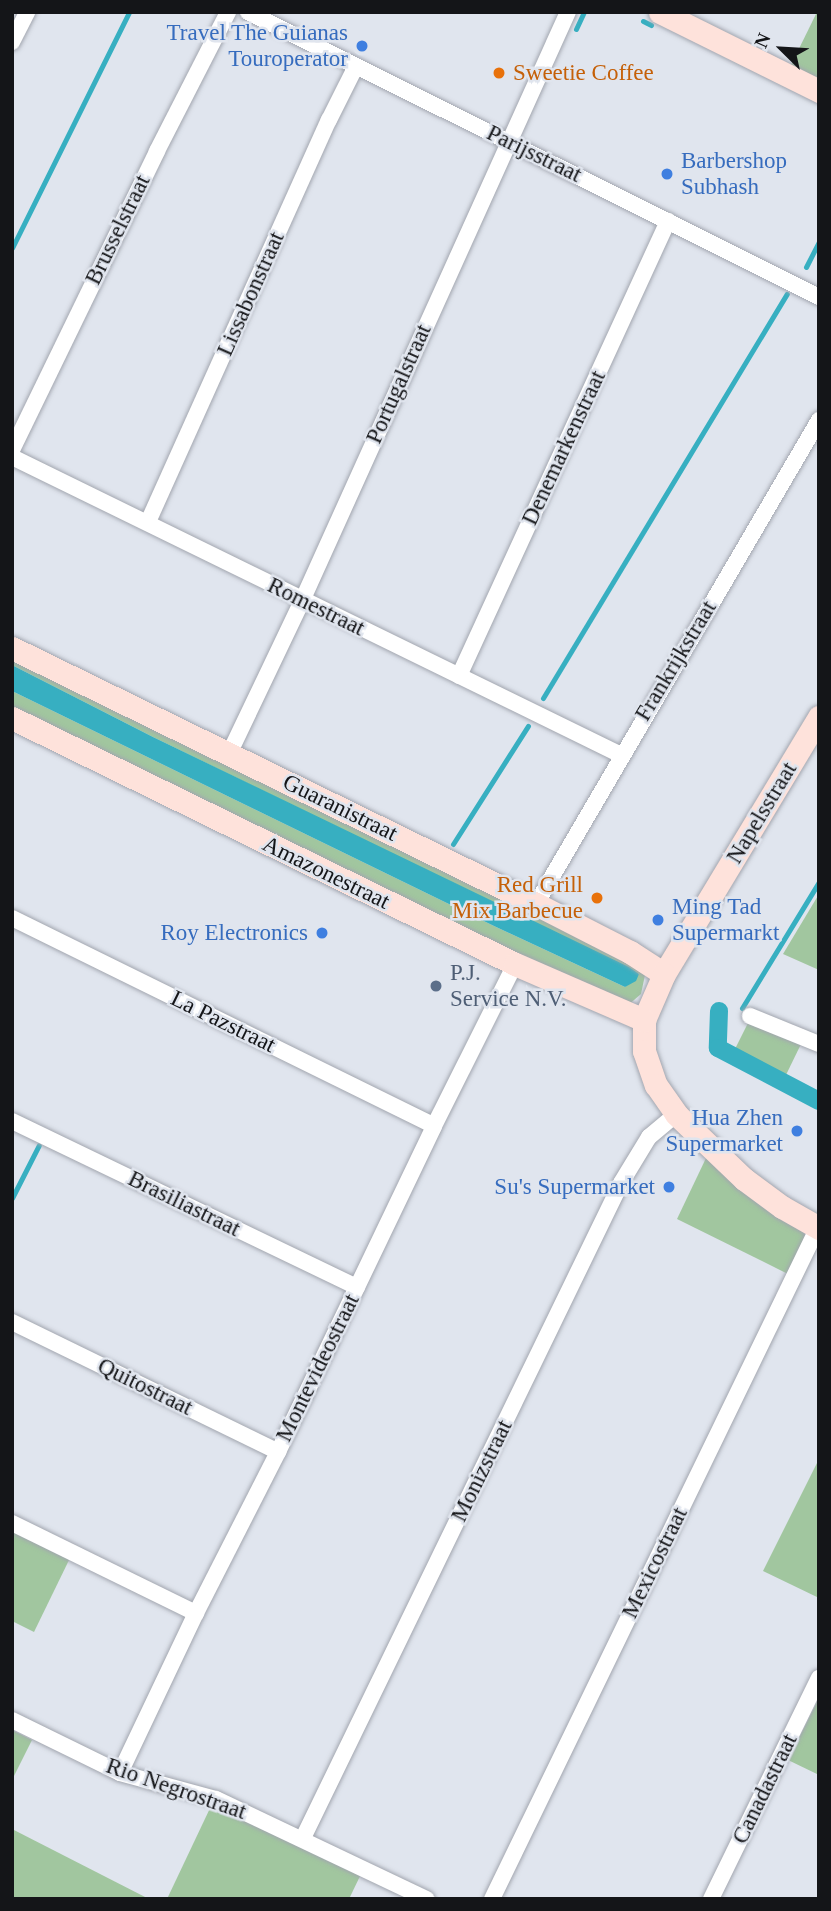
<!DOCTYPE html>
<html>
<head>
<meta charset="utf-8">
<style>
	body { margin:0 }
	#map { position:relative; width:831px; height:1911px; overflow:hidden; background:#e0e5ee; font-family:Georgia,serif }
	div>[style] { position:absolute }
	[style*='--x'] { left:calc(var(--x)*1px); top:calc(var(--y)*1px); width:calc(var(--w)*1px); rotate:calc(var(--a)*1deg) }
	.green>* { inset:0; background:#a1c69f }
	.water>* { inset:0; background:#37afc1 }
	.stream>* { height:5px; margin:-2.5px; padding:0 2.5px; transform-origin:2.5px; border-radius:2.5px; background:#37afc1 }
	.canal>* { height:18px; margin:-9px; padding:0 9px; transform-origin:9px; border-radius:9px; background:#37afc1 }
	.roads { filter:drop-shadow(0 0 2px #a2a6af) drop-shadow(0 0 2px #a2a6af) }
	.street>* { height:16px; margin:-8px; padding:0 8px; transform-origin:8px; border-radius:8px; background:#fff }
	.secondary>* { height:23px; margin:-11.5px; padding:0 11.5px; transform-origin:11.5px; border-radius:11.5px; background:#fee2db }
	.dots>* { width:19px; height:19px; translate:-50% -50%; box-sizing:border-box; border:4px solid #e0e5ee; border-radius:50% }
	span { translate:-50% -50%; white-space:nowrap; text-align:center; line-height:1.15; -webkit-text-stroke:5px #e0e5ee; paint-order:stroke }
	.shop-label { font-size:23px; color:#366cbe }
	.right { translate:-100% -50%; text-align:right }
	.left { translate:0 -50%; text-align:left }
	.food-label { font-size:23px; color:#c56008 }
	.street-label { font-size:23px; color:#141518 }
	.service-label { font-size:23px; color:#4e5e75 }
	.frame { position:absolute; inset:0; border:14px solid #141518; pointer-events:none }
	.north { position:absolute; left:747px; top:14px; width:70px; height:70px; -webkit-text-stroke:5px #e0e5ee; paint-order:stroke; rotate:294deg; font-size:19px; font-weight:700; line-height:28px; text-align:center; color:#141518 }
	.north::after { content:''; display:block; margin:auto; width:24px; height:32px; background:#141518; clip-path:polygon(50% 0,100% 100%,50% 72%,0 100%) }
</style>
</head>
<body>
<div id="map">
	<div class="green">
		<i style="clip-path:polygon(817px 12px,819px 12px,819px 83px,789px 69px)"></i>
		<i style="clip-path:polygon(12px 655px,600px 943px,645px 975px,641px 994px,627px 1006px,12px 708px,12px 691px,494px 926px,625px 987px,639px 974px,153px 737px,12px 665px)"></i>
		<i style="clip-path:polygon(819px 894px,819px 970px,783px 954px)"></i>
		<i style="clip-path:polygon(749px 1021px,802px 1042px,785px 1077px,735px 1049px)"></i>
		<i style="clip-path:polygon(707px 1156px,802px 1226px,805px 1235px,803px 1246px,788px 1274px,677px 1219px)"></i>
		<i style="clip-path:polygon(819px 1459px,819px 1598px,763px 1571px)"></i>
		<i style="clip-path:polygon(12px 1528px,71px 1556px,34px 1632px,12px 1621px)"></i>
		<i style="clip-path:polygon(819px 1698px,819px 1775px,788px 1760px)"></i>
		<i style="clip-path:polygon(12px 1730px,32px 1740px,12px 1780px)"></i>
		<i style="clip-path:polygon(212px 1804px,362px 1872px,349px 1899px,167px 1899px)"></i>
		<i style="clip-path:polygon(12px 1829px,149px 1899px,12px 1899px)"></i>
	</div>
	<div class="water">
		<i style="clip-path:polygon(12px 665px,153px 737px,629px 967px,639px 974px,636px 981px,625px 987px,494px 926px,12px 691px)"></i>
	</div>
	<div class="stream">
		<i style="--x:643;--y:21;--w:9;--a:27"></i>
		<i style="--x:576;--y:29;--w:19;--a:-65"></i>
		<i style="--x:12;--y:248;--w:263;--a:-63.6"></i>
		<i style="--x:806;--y:267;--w:28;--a:-63"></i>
		<i style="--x:543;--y:698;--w:472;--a:-58.9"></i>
		<i style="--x:453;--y:844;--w:140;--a:-57.6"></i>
		<i style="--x:742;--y:1008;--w:148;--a:-58.6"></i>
		<i style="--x:12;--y:1198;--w:59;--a:-63"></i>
	</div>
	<div class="canal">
		<i style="--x:719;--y:1011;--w:37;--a:92"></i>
		<i style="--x:718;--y:1048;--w:114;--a:27.7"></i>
	</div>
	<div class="roads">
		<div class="street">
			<i style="--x:248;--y:12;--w:638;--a:26.52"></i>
			<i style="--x:12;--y:42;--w:34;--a:-63"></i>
			<i style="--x:12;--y:450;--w:332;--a:-64.1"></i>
			<i style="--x:157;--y:151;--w:156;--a:-62.9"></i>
			<i style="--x:12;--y:457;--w:678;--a:26.07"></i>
			<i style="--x:148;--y:522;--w:441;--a:-65.8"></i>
			<i style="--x:329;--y:120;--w:60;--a:-63.4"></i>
			<i style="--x:459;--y:676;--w:501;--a:-65.33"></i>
			<i style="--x:229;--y:754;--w:170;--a:-64.5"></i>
			<i style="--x:302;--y:601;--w:646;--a:-65.7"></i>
			<i style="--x:536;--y:904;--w:561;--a:-59.68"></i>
			<i style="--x:12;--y:918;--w:470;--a:26.2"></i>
			<i style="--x:750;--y:1016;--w:74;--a:22.1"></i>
			<i style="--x:12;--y:1121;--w:383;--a:25.7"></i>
			<i style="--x:12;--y:1322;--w:296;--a:26"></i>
			<i style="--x:12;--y:1523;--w:205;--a:26.1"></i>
			<i style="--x:12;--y:1720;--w:120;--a:26.1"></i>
			<i style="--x:120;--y:1773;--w:99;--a:15.2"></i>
			<i style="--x:216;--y:1799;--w:233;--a:25.4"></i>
			<i style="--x:120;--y:1773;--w:177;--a:-64.6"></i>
			<i style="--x:196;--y:1613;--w:181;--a:-63"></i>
			<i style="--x:278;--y:1452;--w:361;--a:-64.4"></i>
			<i style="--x:434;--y:1126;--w:181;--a:-63.4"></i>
			<i style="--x:303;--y:1838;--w:728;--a:-64.1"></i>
			<i style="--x:621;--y:1183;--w:54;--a:-58.7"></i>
			<i style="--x:649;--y:1137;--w:35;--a:-40"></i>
			<i style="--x:492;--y:1899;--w:747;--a:-64.12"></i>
			<i style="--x:711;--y:1899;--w:246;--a:-64"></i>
		</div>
		<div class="secondary">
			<i style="--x:660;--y:12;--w:178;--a:26.4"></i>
			<i style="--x:12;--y:648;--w:583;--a:26.04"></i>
			<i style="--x:536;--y:904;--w:106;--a:27.1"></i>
			<i style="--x:630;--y:952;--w:40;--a:32.9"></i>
			<i style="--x:819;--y:717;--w:300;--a:121.1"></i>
			<i style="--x:664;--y:974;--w:50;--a:113.5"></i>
			<i style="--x:644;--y:1020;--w:31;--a:90"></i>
			<i style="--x:644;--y:1051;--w:36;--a:71"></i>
			<i style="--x:656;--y:1085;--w:35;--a:55"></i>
			<i style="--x:676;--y:1114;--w:94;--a:43.7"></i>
			<i style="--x:744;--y:1179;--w:47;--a:36.4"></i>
			<i style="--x:782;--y:1207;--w:43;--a:29.6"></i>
			<i style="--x:12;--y:718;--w:560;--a:26.06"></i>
			<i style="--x:515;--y:964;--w:141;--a:23.5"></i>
		</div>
	</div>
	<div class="dots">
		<i style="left:362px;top:46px;background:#3f7fe0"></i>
		<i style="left:499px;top:73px;background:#e8710a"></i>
		<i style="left:667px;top:174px;background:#3f7fe0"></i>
		<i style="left:597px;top:898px;background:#e8710a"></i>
		<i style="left:658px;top:920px;background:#3f7fe0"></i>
		<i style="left:322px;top:933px;background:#3f7fe0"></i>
		<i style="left:436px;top:986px;background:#5c6f8a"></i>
		<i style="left:797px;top:1131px;background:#3f7fe0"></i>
		<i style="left:669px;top:1187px;background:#3f7fe0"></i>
	</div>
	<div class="shop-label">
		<span class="right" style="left:348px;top:46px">Travel The Guianas<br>Touroperator</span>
		<span class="left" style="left:681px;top:174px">Barbershop<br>Subhash</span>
		<span class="left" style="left:672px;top:920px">Ming Tad<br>Supermarkt</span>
		<span class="right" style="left:308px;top:933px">Roy Electronics</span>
		<span class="right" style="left:783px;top:1131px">Hua Zhen<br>Supermarket</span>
		<span class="right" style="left:655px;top:1187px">Su's Supermarket</span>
	</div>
	<div class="food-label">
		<span class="left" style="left:513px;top:73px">Sweetie Coffee</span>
		<span class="right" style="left:583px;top:898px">Red Grill<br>Mix Barbecue</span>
	</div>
	<div class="street-label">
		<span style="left:534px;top:154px;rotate:26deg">Parijsstraat</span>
		<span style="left:118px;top:230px;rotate:-64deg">Brusselstraat</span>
		<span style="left:251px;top:294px;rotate:-66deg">Lissabonstraat</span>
		<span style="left:399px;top:384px;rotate:-66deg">Portugalstraat</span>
		<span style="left:564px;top:448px;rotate:-65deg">Denemarkenstraat</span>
		<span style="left:316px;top:607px;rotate:26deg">Romestraat</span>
		<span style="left:676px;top:661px;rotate:-59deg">Frankrijkstraat</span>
		<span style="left:340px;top:808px;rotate:26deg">Guaranistraat</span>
		<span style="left:762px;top:813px;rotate:-59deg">Napelsstraat</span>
		<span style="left:326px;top:873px;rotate:26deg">Amazonestraat</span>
		<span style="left:223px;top:1022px;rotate:26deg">La Pazstraat</span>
		<span style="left:184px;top:1204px;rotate:26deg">Brasiliastraat</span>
		<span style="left:318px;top:1368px;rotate:-64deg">Montevideostraat</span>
		<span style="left:145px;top:1387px;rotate:26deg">Quitostraat</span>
		<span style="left:482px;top:1471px;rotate:-64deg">Monizstraat</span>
		<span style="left:655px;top:1563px;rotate:-64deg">Mexicostraat</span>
		<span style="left:176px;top:1789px;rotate:19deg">Rio Negrostraat</span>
		<span style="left:765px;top:1789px;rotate:-64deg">Canadastraat</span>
	</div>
	<div class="service-label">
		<span class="left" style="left:450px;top:986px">P.J.<br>Service N.V.</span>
	</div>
	<div class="frame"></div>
	<div class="north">N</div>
</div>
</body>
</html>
